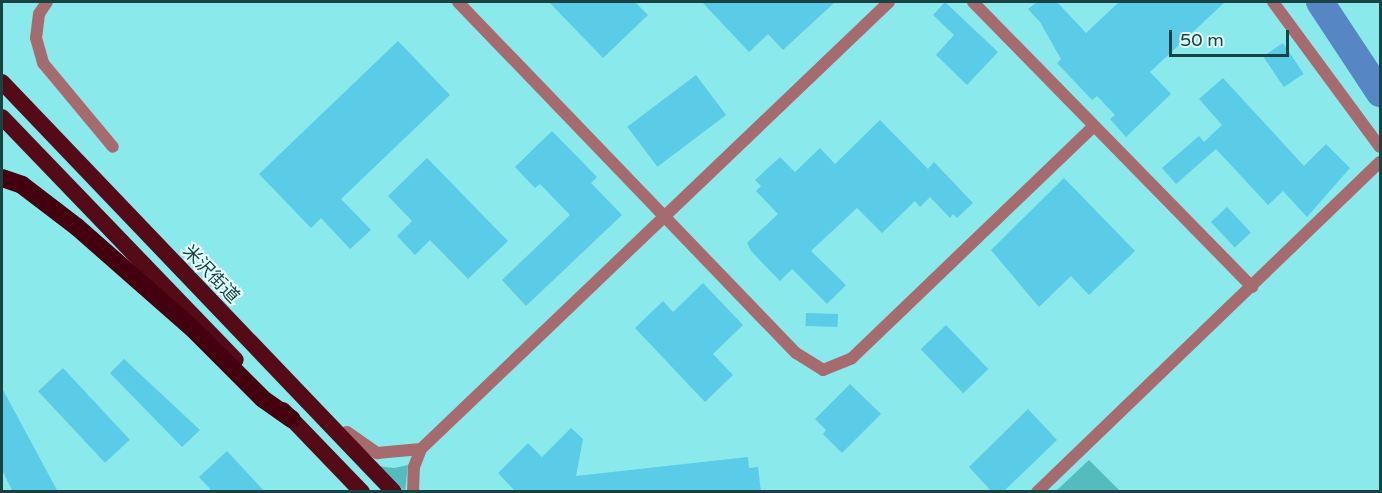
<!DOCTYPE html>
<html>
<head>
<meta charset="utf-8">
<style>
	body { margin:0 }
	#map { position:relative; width:1382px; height:493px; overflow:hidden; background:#8ae9ea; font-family:"Varela Round","Noto Sans JP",sans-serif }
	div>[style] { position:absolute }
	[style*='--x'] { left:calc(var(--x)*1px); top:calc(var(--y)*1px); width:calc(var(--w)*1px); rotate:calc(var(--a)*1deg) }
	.green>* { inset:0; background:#55bcbe }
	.river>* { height:28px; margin:-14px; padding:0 14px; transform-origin:14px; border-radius:14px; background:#5786c5 }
	.building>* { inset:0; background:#5acce8; transform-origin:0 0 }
	.minor>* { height:12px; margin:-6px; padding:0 6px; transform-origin:6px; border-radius:6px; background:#a66b6e }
	.trunk>* { height:16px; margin:-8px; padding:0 8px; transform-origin:8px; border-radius:8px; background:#550a18 }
	.motorway>* { height:18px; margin:-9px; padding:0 9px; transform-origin:9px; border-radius:9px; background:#44000e }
	span { translate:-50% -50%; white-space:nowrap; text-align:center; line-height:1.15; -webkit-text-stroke:4.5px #e3fefe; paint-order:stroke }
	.street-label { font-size:18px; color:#194243 }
	.frame { position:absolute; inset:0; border:3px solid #194243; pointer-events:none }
	.scale { position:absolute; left:1169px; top:30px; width:120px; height:27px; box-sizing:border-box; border:3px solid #194243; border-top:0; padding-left:8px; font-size:18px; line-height:21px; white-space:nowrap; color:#194243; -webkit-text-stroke:4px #e3fefe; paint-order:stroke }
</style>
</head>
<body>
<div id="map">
	<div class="green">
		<i style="clip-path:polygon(1089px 460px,1120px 491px,1056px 491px)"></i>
		<i style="clip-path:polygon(408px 465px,405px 491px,377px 466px,394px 468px)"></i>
	</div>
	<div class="river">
		<i style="--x:1320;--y:2;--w:109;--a:56.6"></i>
	</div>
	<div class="building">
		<i style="clip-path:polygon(549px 2px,635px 2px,648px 15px,603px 58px)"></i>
		<i style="clip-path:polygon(702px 2px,835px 2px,783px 50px,768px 34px,749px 52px)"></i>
		<i style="clip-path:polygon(945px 2px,998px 52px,967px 85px,936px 55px,954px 35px,933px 15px)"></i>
		<i style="clip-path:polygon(1037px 2px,1057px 2px,1086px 33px,1119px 2px,1225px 2px,1150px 72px,1171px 94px,1126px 137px,1110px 119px,1115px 115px,1097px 96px,1092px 100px,1057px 63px,1061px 59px,1040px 22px,1028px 9px)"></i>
		<i style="clip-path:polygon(398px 41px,450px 95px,341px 199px,371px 230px,350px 249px,321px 218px,311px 228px,259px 174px)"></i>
		<i style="left:1283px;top:43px;width:37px;height:24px;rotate:56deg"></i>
		<i style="left:696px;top:75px;width:50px;height:86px;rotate:53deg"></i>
		<i style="clip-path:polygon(1223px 78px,1304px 166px,1326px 144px,1350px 168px,1307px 217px,1283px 191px,1268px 205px,1216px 149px,1176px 184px,1162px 168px,1199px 136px,1204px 142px,1222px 125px,1199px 99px)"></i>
		<i style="clip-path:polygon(880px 120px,928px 169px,934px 162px,973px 203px,957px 218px,953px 214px,950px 218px,930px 197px,920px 207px,915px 201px,882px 233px,857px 208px,811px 251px,846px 285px,827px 304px,792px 269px,780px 281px,751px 251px,747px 243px,778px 214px,756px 191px,761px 186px,755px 180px,780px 157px,795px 172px,820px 148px,835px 164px)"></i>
		<i style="clip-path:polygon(552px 131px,597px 177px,591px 183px,622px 215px,526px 306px,502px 280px,570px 215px,540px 184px,535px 188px,515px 167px)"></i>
		<i style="clip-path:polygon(427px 158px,508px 241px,468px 279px,430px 240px,415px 255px,397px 236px,412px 221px,388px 196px)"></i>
		<i style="clip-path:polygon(1064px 178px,1135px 251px,1089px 295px,1071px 276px,1039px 307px,991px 250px)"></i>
		<i style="left:1227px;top:207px;width:35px;height:22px;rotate:47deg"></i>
		<i style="clip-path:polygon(703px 283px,743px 325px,713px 354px,733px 375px,705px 402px,635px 328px,663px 301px,673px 312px)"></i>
		<i style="left:806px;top:313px;width:32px;height:13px;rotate:2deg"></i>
		<i style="left:946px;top:325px;width:61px;height:35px;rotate:46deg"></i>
		<i style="clip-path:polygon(124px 359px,200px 430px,182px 447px,110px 373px)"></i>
		<i style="left:63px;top:368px;width:98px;height:34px;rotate:47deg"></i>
		<i style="clip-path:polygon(850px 384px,881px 414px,842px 453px,823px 434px,826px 430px,815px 419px)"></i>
		<i style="clip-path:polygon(2px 388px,58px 492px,13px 492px,2px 470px)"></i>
		<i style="clip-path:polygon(1028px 409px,1057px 440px,1003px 492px,992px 492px,969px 467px)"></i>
		<i style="clip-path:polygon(571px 428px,583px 439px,576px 476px,748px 457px,749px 468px,758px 467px,761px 492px,516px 492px,498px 473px,528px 443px,542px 457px)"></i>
		<i style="clip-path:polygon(227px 451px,265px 492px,213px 492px,199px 477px)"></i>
	</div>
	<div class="minor">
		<i style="--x:47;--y:2;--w:14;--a:124"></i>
		<i style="--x:39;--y:14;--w:24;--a:97"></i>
		<i style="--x:36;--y:38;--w:26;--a:74"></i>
		<i style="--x:43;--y:63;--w:109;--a:50.2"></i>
		<i style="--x:458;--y:2;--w:487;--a:46.1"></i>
		<i style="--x:796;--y:353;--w:32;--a:32"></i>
		<i style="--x:823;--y:370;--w:31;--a:-22"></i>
		<i style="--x:852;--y:358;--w:335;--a:-43.8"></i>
		<i style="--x:973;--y:2;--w:399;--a:45.6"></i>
		<i style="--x:1273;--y:2;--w:180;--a:53.6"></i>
		<i style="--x:347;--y:432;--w:37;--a:35"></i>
		<i style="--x:377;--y:453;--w:44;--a:-5.2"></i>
		<i style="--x:413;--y:492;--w:25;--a:-88"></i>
		<i style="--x:414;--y:467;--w:19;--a:-69"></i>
		<i style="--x:421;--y:449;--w:647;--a:-43.69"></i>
		<i style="--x:1037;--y:492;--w:476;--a:-43.9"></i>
	</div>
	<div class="trunk">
		<i style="--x:2;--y:82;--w:567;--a:46.29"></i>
		<i style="--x:2;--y:117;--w:337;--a:46.1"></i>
		<i style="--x:283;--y:410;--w:114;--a:46.1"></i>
	</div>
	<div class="motorway">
		<i style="--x:2;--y:178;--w:21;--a:19"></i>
		<i style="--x:22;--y:185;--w:69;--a:37.4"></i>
		<i style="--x:77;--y:227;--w:153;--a:41.3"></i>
		<i style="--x:192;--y:328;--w:100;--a:45"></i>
		<i style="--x:263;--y:399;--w:35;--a:35"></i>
	</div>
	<div class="street-label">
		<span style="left:211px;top:274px;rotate:46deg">米沢街道</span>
	</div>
	<div class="frame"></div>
	<div class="scale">50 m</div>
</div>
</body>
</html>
